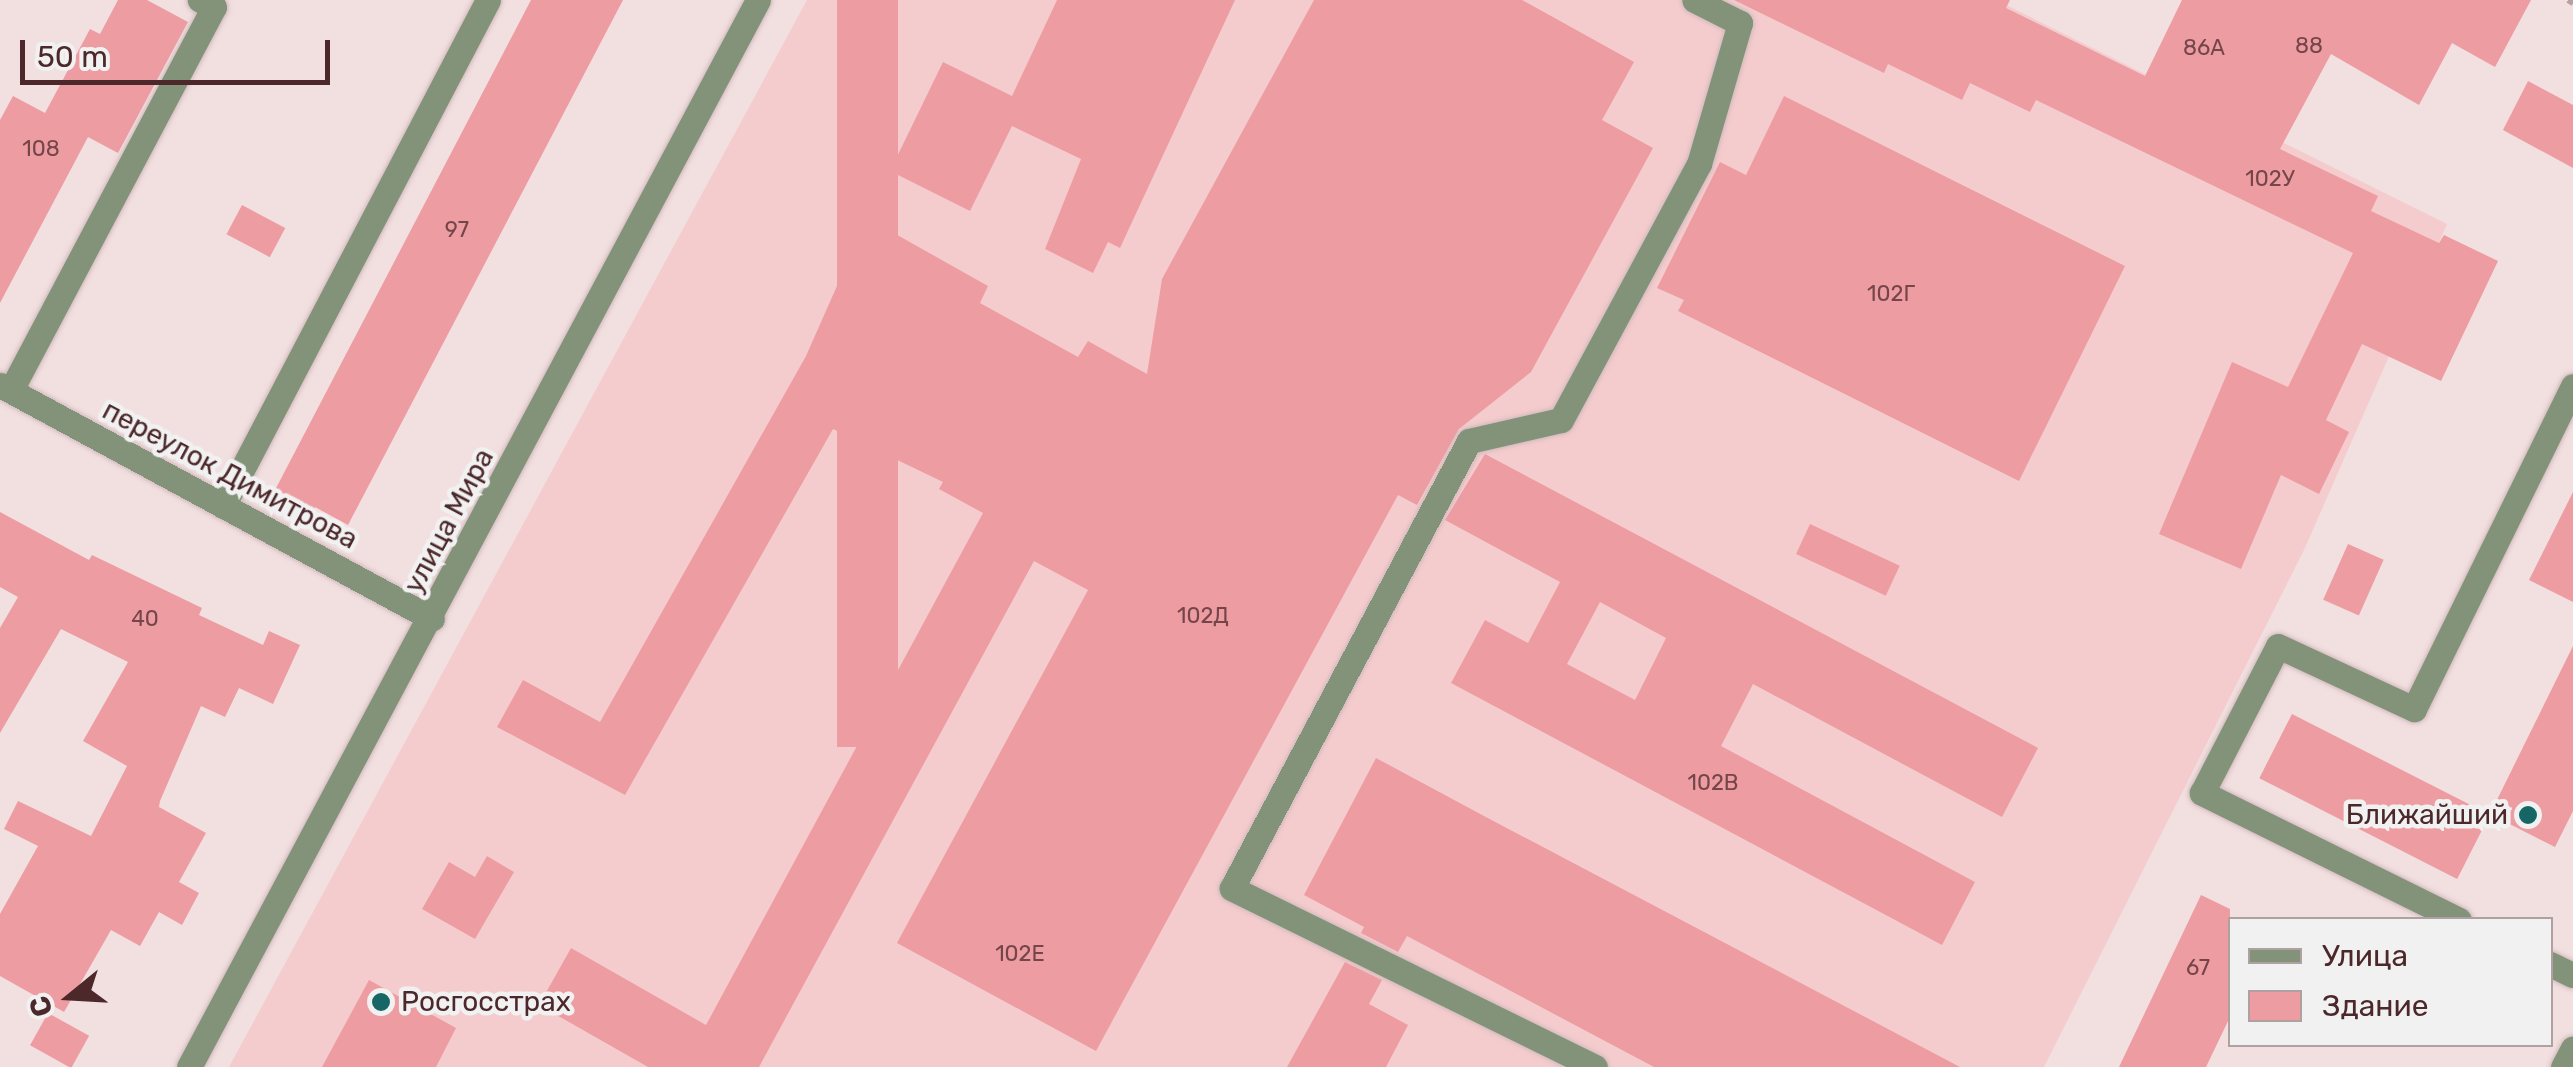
<!DOCTYPE html>
<html>
<head>
<meta charset="utf-8">
<style>
	body { margin:0 }
	#map { position:relative; width:2573px; height:1067px; overflow:hidden; background:#f2dfe0; font-family:Rubik,sans-serif }
	div>[style] { position:absolute }
	[style*='--x'] { left:calc(var(--x)*1px); top:calc(var(--y)*1px); width:calc(var(--w)*1px); rotate:calc(var(--a)*1deg) }
	.built>* { inset:0; background:#f5ccce }
	.building>* { inset:0; background:#ed9ca2; transform-origin:0 0 }
	.path>* { height:6px; margin-top:-3px; transform-origin:0; background:repeating-linear-gradient(90deg,#b9a0a2 0 10px,transparent 0 15px) }
	.roads { filter:drop-shadow(0 0 2px #d1babc) drop-shadow(0 0 2px #d1babc) }
	.minor>* { height:25px; margin:-12.5px; padding:0 12.5px; transform-origin:12.5px; border-radius:12.5px; background:#829379 }
	.dots>* { width:28px; height:28px; translate:-50% -50%; box-sizing:border-box; border:5px solid #f1f1f1; border-radius:50% }
	span { translate:-50% -50%; white-space:nowrap; text-align:center; line-height:1.15; -webkit-text-stroke:9px #f1f1f1; paint-order:stroke }
	.number-label { font-size:22px; color:#744549 }
	.number-label span { -webkit-text-stroke-width:0 }
	.street-label { font-size:28px; color:#4c282b }
	.poi-label { font-size:28px; color:#4c282b }
	.right { translate:-100% -50%; text-align:right }
	.left { translate:0 -50%; text-align:left }
	.legend { position:absolute; left:2228px; top:917px; width:325px; height:130px; box-sizing:border-box; background:#f1f1f1; border:2px solid #afa1a2; margin:0; padding:12px 18px; list-style:none; font-size:30px; color:#4c282b }
	.legend li { display:flex; align-items:center; gap:20px; height:50px }
	.legend b { width:50px; border:2px solid #afa1a2 }
	.north { position:absolute; left:20px; top:947px; width:100px; height:100px; -webkit-text-stroke:8px #f1f1f1; paint-order:stroke; rotate:252deg; font-size:28px; font-weight:700; line-height:40px; text-align:center; color:#4c282b }
	.north::after { content:''; display:block; margin:auto; width:35px; height:45px; background:#4c282b; clip-path:polygon(50% 0,100% 100%,50% 72%,0 100%) }
	.scale { position:absolute; left:20px; top:40px; width:310px; height:45px; box-sizing:border-box; border:5px solid #4c282b; border-top:0; padding-left:12px; font-size:30px; line-height:35px; white-space:nowrap; color:#4c282b; -webkit-text-stroke:8px #f1f1f1; paint-order:stroke }
</style>
</head>
<body>
<div id="map">
	<div class="built">
		<i style="clip-path:polygon(807px 0,1996px 0,2447px 224px,2304px 550px,2044px 1067px,229px 1067px)"></i>
	</div>
	<div class="building">
		<i style="clip-path:polygon(118px 0,147px 0,188px 22px,118px 153px,88px 137px,0 303px,0 120px,13px 96px,45px 113px,90px 29px,100px 34px)"></i>
		<i style="clip-path:polygon(531px 0,623px 0,348px 525px,315px 507px,313px 512px,274px 492px)"></i>
		<i style="left:837px;top:0;width:61px;height:747px"></i>
		<i style="clip-path:polygon(1057px 0,1235px 0,1120px 248px,1108px 242px,1093px 273px,1045px 249px,1081px 159px,1012px 126px,970px 211px,890px 171px,943px 62px,1012px 96px)"></i>
		<i style="clip-path:polygon(1314px 0,1522px 0,1634px 62px,1602px 120px,1653px 148px,1531px 372px,1459px 429px,1417px 505px,1398px 495px,1096px 1051px,897px 943px,1088px 590px,1034px 561px,759px 1067px,648px 1067px,539px 1005px,571px 948px,706px 1025px,983px 513px,939px 489px,943px 482px,833px 429px,625px 795px,497px 727px,523px 680px,600px 722px,806px 356px,867px 218px,988px 286px,980px 303px,1078px 357px,1088px 341px,1147px 374px,1162px 279px)"></i>
		<i style="clip-path:polygon(1734px 0,2010px 0,2006px 8px,2145px 76px,2182px 0,2531px 0,2495px 67px,2452px 43px,2419px 105px,2331px 54px,2280px 149px,2378px 196px,2371px 211px,2439px 243px,2444px 235px,2498px 261px,2441px 381px,2362px 344px,2326px 420px,2349px 432px,2319px 494px,2281px 475px,2241px 569px,2159px 534px,2232px 362px,2288px 387px,2353px 253px,2036px 100px,2030px 112px,1970px 83px,1962px 100px,1888px 64px,1884px 73px)"></i>
		<i style="clip-path:polygon(2528px 81px,2573px 105px,2573px 168px,2503px 130px)"></i>
		<i style="clip-path:polygon(1784px 96px,2125px 266px,2019px 481px,1678px 311px,1684px 300px,1657px 288px,1720px 162px,1746px 175px)"></i>
		<i style="left:242px;top:205px;width:49px;height:33px;rotate:28deg"></i>
		<i style="clip-path:polygon(evenodd,1485px 454px,2038px 748px,2002px 817px,1753px 684px,1721px 746px,1975px 882px,1942px 945px,1451px 683px,1485px 620px,1528px 643px,1560px 582px,1445px 520px,1485px 454px,1600px 602px,1666px 638px,1635px 700px,1567px 664px,1600px 602px)"></i>
		<i style="clip-path:polygon(2573px 492px,2573px 602px,2529px 580px)"></i>
		<i style="clip-path:polygon(0 512px,89px 560px,92px 555px,202px 608px,199px 615px,263px 645px,269px 631px,300px 645px,273px 704px,239px 688px,225px 717px,201px 706px,160px 801px,159px 807px,206px 833px,179px 882px,199px 893px,182px 925px,159px 912px,140px 946px,111px 930px,64px 1012px,0 976px,0 914px,38px 846px,4px 829px,18px 801px,91px 836px,127px 766px,83px 741px,128px 662px,61px 629px,0 733px,0 628px,18px 597px,0 587px)"></i>
		<i style="left:1810px;top:524px;width:99px;height:33px;rotate:25deg"></i>
		<i style="left:2348px;top:544px;width:39px;height:61px;rotate:24deg"></i>
		<i style="clip-path:polygon(2573px 646px,2573px 811px,2555px 847px,2490px 814px)"></i>
		<i style="left:2292px;top:714px;width:222px;height:72px;rotate:27deg"></i>
		<i style="clip-path:polygon(1376px 758px,1484px 816px,1960px 1067px,1654px 1067px,1407px 936px,1398px 952px,1361px 933px,1364px 927px,1304px 895px)"></i>
		<i style="clip-path:polygon(487px 856px,514px 872px,475px 939px,422px 909px,449px 862px,475px 877px)"></i>
		<i style="clip-path:polygon(2201px 895px,2230px 909px,2230px 1017px,2206px 1067px,2119px 1067px)"></i>
		<i style="clip-path:polygon(1345px 962px,1382px 980px,1369px 1004px,1408px 1025px,1386px 1067px,1287px 1067px)"></i>
		<i style="clip-path:polygon(369px 980px,456px 1028px,436px 1067px,322px 1067px)"></i>
		<i style="left:48px;top:1013px;width:47px;height:37px;rotate:29deg"></i>
	</div>
	<div class="path">
		<i style="--x:2568;--y:0;--w:6;--a:31"></i>
	</div>
	<div class="roads">
		<div class="minor">
			<i style="--x:0;--y:385;--w:491;--a:28.4"></i>
			<i style="--x:11;--y:390;--w:433;--a:-62.1"></i>
			<i style="--x:214;--y:7;--w:16;--a:-153"></i>
			<i style="--x:223;--y:506;--w:571;--a:-62.36"></i>
			<i style="--x:2459;--y:920;--w:287;--a:-153.7"></i>
			<i style="--x:2202;--y:793;--w:165;--a:-62.7"></i>
			<i style="--x:2278;--y:646;--w:150;--a:24.9"></i>
			<i style="--x:2414;--y:709;--w:360;--a:-63.8"></i>
			<i style="--x:2550;--y:964;--w:25;--a:26"></i>
			<i style="--x:189;--y:1067;--w:1209;--a:-61.93"></i>
			<i style="--x:1595;--y:1067;--w:405;--a:-153.8"></i>
			<i style="--x:1232;--y:888;--w:506;--a:-62.07"></i>
			<i style="--x:1469;--y:441;--w:94;--a:-12.9"></i>
			<i style="--x:1561;--y:420;--w:291;--a:-61.7"></i>
			<i style="--x:1699;--y:164;--w:147;--a:-73.8"></i>
			<i style="--x:1740;--y:23;--w:51;--a:-153.4"></i>
			<i style="--x:2563;--y:1067;--w:21;--a:-62"></i>
		</div>
	</div>
	<div class="dots">
		<i style="left:2528px;top:815px;background:#176666"></i>
		<i style="left:381px;top:1002px;background:#176666"></i>
	</div>
	<div class="number-label">
		<span style="left:2309px;top:46px">88</span>
		<span style="left:2204px;top:48px">86А</span>
		<span style="left:41px;top:149px">108</span>
		<span style="left:2270px;top:179px">102У</span>
		<span style="left:457px;top:230px">97</span>
		<span style="left:1891px;top:294px">102Г</span>
		<span style="left:1203px;top:616px">102Д</span>
		<span style="left:145px;top:619px">40</span>
		<span style="left:1713px;top:783px">102В</span>
		<span style="left:1020px;top:954px">102Е</span>
		<span style="left:2198px;top:968px">67</span>
	</div>
	<div class="street-label">
		<span style="left:230px;top:475px;rotate:28deg">переулок Димитрова</span>
		<span style="left:449px;top:521px;rotate:-62deg">улица Мира</span>
	</div>
	<div class="poi-label">
		<span class="right" style="left:2508px;top:815px">Ближайший</span>
		<span class="left" style="left:401px;top:1002px">Росгосстрах</span>
	</div>
	<ul class="legend">
	<li><b style="height:12px;background:#829379"></b>Улица</li>
	<li><b style="height:28px;background:#ed9ca2"></b>Здание</li>
	</ul>
	<div class="north">С</div>
	<div class="scale">50 m</div>
</div>
</body>
</html>
